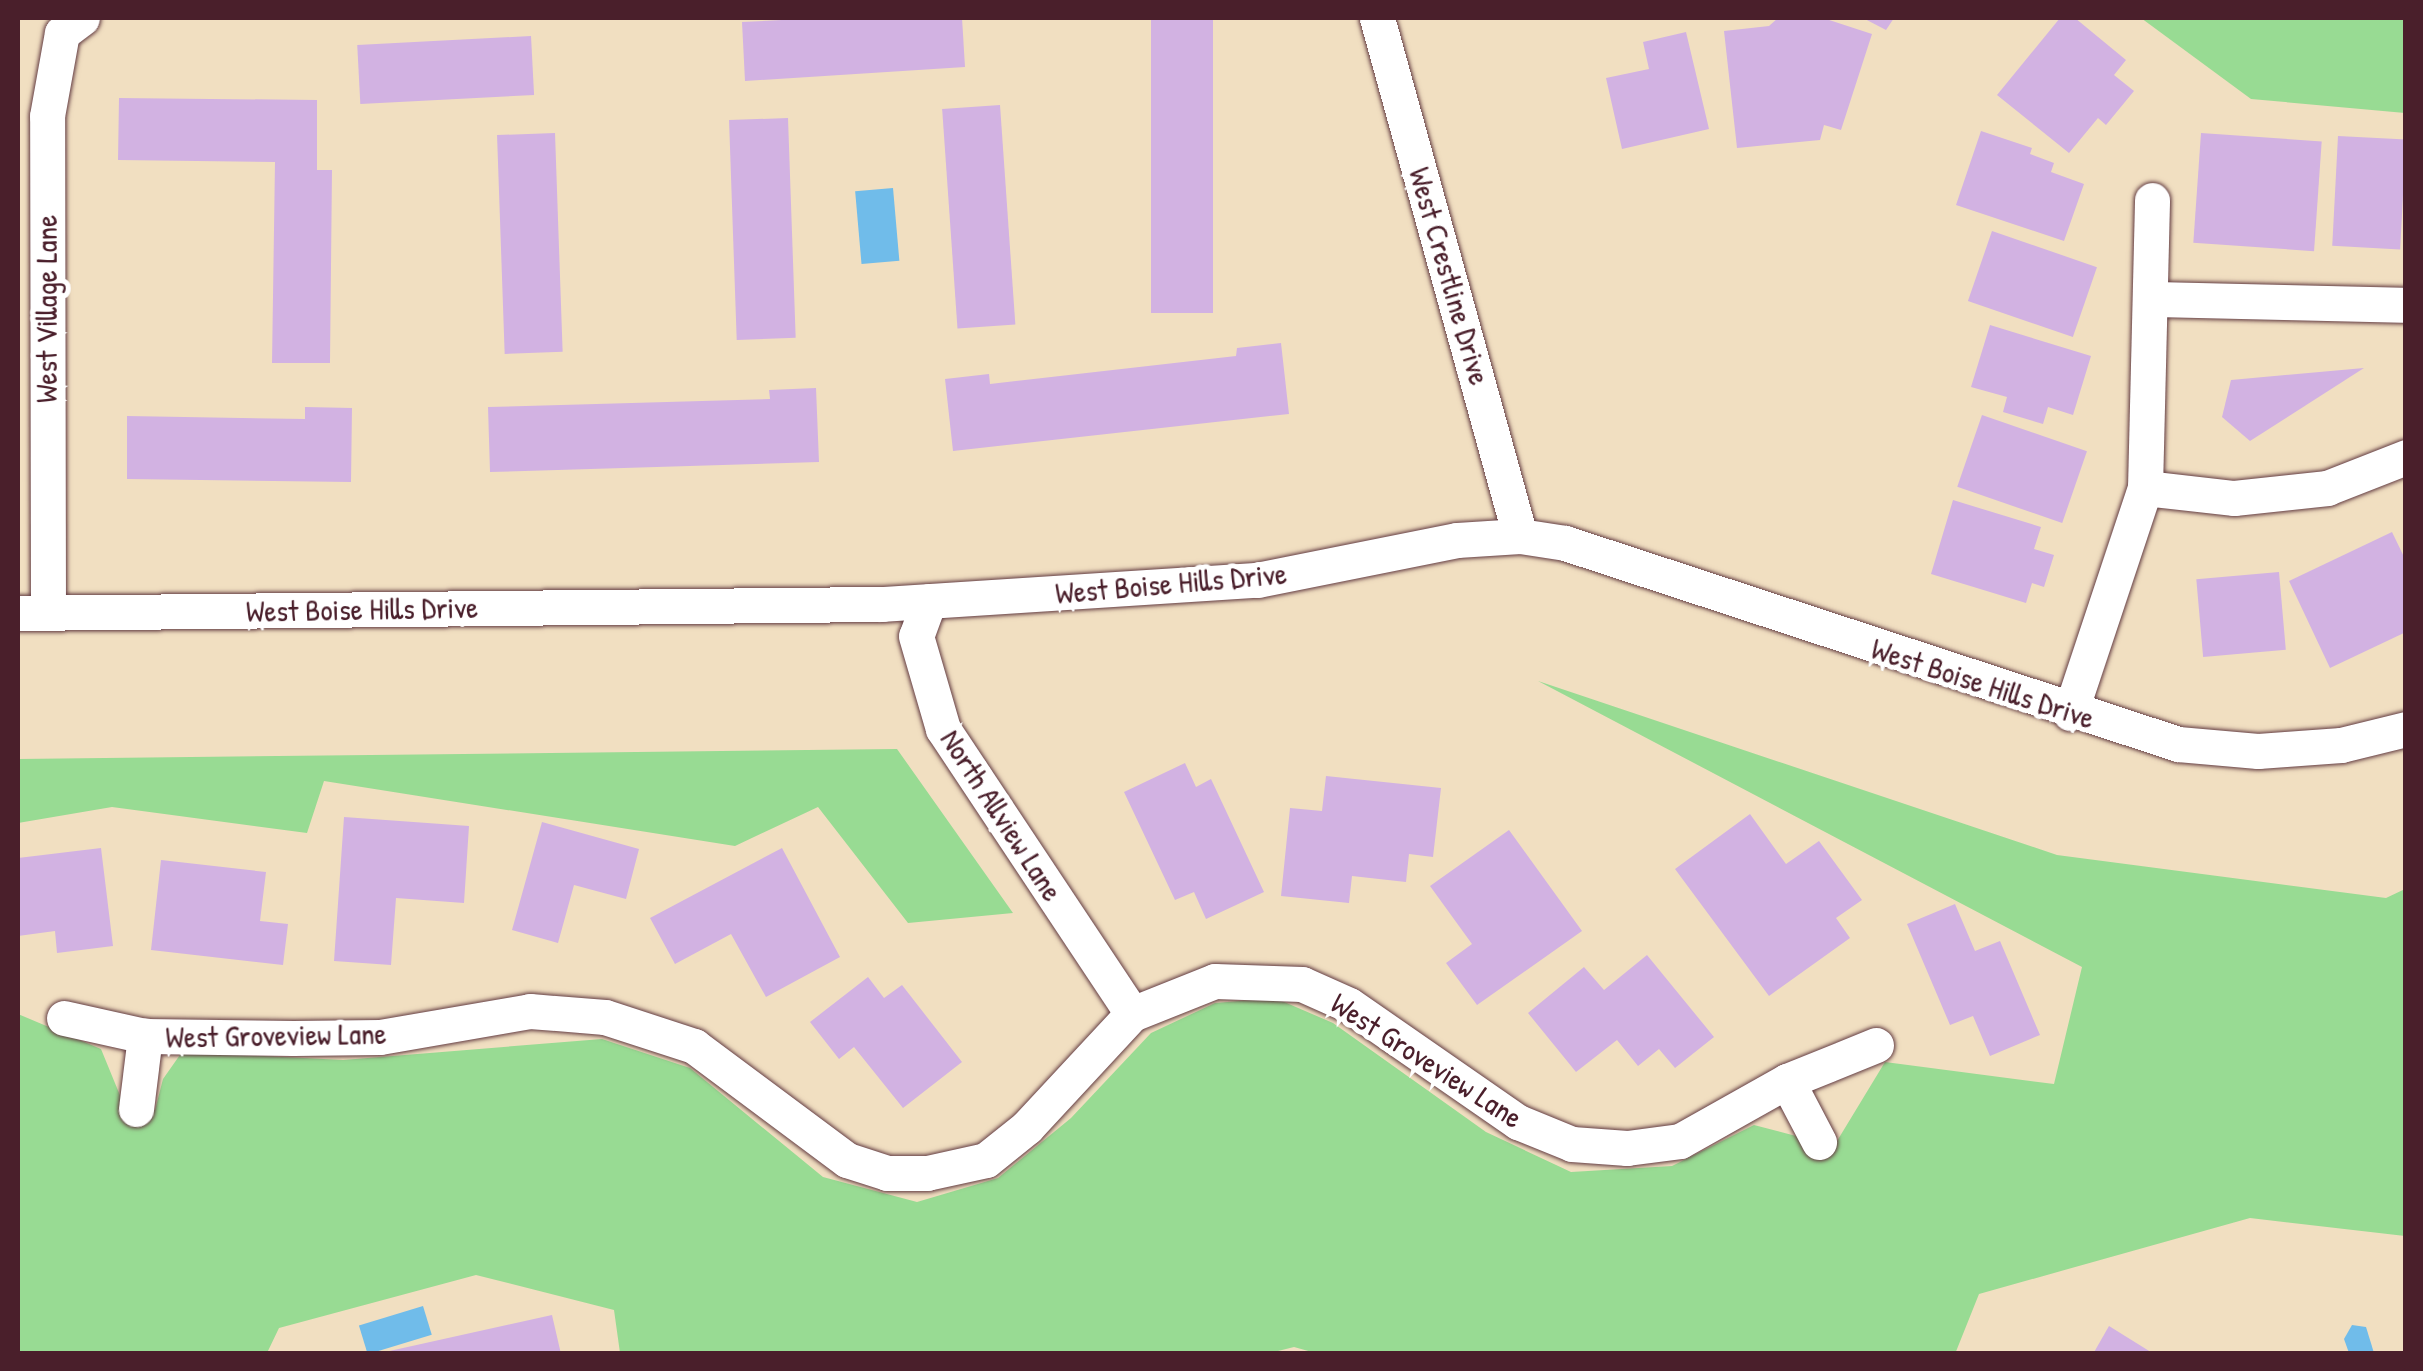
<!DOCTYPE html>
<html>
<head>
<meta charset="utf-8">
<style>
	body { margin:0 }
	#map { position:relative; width:2423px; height:1371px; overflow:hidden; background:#f1dfc1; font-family:"Patrick Hand",sans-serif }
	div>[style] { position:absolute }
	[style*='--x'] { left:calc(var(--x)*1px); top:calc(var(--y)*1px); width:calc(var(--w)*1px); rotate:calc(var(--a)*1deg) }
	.green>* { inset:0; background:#98db93 }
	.water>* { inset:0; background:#70bcea; transform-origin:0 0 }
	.building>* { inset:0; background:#d2b2e2; transform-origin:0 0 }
	.roads { filter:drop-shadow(0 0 2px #633c42) drop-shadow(0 0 2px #633c42) }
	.minor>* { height:35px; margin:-17.5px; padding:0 17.5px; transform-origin:17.5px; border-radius:17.5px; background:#fff }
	span { translate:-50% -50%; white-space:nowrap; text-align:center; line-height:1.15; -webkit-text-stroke:10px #fff; paint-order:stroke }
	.street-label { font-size:30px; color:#4a1f2b }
	.frame { position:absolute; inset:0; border:20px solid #4a1f2b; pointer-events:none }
</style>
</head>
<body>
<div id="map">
	<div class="green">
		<i style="clip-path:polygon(2141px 18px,2405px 18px,2405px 113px,2251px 99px)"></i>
		<i style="clip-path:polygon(1538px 681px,2057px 855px,2386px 898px,2405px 889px,2405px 1236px,2250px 1218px,1979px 1294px,1955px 1354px,1319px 1354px,1294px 1347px,1266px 1354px,620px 1353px,614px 1310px,476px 1275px,279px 1328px,267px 1353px,18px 1353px,18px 1014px,101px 1049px,126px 1110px,155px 1110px,163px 1079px,182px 1052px,343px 1060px,602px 1039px,690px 1068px,823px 1177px,917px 1202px,998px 1178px,1071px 1118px,1151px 1033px,1215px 1003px,1275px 998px,1333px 1023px,1486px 1132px,1571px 1172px,1672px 1166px,1754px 1125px,1834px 1146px,1885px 1062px,2054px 1084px,2082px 967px)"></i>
		<i style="clip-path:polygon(897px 749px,1013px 913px,908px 923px,818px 807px,735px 846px,324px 781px,307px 833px,112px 807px,18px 823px,18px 759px)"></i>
	</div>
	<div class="water">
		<i style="left:893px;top:188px;width:73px;height:38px;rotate:85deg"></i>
		<i style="left:423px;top:1306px;width:30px;height:67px;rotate:73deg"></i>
		<i style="clip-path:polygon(2352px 1325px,2366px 1327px,2374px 1353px,2349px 1353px,2344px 1339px)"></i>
	</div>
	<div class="building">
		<i style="clip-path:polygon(821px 18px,962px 18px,965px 67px,745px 81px,742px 22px)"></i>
		<i style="left:1151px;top:18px;width:62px;height:295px"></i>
		<i style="clip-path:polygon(1778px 18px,1823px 18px,1872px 34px,1841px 130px,1824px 125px,1820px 140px,1737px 148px,1724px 31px,1769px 26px)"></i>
		<i style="clip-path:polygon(1863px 18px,1894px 18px,1886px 30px)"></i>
		<i style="clip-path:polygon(2060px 18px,2075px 18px,2126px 60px,2114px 75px,2134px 91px,2106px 125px,2098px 118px,2069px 153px,1997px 95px)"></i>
		<i style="clip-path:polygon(1686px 32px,1709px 129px,1622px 149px,1606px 78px,1649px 69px,1643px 42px)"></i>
		<i style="left:531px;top:36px;width:59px;height:174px;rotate:87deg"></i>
		<i style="clip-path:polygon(119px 98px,317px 100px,317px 170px,332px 170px,330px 363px,272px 363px,275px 162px,118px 160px)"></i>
		<i style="left:1000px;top:105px;width:220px;height:58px;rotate:86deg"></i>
		<i style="left:788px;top:118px;width:220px;height:59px;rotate:88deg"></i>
		<i style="clip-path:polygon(1981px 131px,2032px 148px,2030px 154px,2054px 163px,2051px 172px,2084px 184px,2064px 241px,1956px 205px)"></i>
		<i style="left:555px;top:133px;width:219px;height:58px;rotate:88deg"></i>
		<i style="left:2201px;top:133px;width:121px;height:110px;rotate:4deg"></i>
		<i style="left:2338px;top:136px;width:68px;height:110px;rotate:3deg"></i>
		<i style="left:1992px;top:231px;width:111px;height:74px;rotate:19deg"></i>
		<i style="clip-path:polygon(1990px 325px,2091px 356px,2073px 415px,2048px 407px,2043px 424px,2003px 412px,2007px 397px,1971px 387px)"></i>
		<i style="clip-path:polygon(1281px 343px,1289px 414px,953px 451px,945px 379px,989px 374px,990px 384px,1236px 356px,1237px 348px)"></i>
		<i style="clip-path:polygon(2364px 368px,2250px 441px,2222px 417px,2231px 380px)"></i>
		<i style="clip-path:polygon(816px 388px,819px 462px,490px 472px,488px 407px,770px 399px,769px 390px)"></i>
		<i style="clip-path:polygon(305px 407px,352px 408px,351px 482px,127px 479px,127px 416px,305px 419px)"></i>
		<i style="left:1982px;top:415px;width:111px;height:76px;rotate:19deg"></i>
		<i style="clip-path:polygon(1953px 500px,2041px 527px,2034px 549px,2054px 555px,2044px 587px,2032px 583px,2026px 603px,1931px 574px)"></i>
		<i style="clip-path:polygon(2392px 532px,2406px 561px,2406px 632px,2330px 668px,2289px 581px)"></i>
		<i style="left:2279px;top:572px;width:78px;height:83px;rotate:85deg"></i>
		<i style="clip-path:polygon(1185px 763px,1196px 787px,1211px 779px,1264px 892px,1206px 919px,1194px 892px,1175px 900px,1124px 792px)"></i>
		<i style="clip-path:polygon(1326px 776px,1441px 788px,1433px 857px,1409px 854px,1406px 882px,1352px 876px,1349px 903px,1281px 896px,1290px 808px,1322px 811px)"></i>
		<i style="clip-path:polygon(1750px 814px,1786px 864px,1819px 841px,1862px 900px,1836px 918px,1850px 938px,1769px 996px,1675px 869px)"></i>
		<i style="clip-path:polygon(344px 817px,469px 826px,464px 903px,396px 898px,391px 965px,334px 961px)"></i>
		<i style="clip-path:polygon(542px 822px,639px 849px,626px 899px,574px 885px,558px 943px,512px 930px)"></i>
		<i style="clip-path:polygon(1509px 830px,1582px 931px,1477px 1005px,1446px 963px,1472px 944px,1430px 886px)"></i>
		<i style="clip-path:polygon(101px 848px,113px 946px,57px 953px,55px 931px,18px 936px,18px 858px)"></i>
		<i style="clip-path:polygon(782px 848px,840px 957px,766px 997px,731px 934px,675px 964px,650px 918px)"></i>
		<i style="clip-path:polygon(161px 860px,266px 872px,260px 921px,288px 924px,283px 965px,151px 950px)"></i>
		<i style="clip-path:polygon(1955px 904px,1975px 951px,2000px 941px,2040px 1035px,1990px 1056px,1973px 1016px,1950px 1025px,1907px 924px)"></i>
		<i style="clip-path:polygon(1647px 955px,1714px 1037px,1675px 1068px,1659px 1049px,1638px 1066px,1617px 1040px,1576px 1072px,1528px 1013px,1584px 967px,1604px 990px)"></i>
		<i style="clip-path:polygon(868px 977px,884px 998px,902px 985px,962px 1062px,903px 1108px,854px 1047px,839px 1059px,810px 1022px)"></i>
		<i style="clip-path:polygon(552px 1315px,561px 1354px,385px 1354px,385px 1352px)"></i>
		<i style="clip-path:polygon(2109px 1326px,2154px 1354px,2093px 1354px)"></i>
	</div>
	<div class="roads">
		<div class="minor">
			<i style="--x:1377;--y:18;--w:537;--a:74.57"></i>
			<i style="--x:2151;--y:299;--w:255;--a:1.3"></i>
			<i style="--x:2145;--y:488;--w:90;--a:6.4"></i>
			<i style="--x:2234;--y:498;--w:94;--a:-6.1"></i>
			<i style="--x:2327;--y:488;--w:85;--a:-21.4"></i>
			<i style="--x:929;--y:601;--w:37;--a:110"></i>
			<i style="--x:916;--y:636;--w:97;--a:73.8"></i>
			<i style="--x:943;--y:729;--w:342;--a:56.4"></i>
			<i style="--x:48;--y:612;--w:496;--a:-90.1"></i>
			<i style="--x:47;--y:116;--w:84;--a:-79.8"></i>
			<i style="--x:62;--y:33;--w:25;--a:-37"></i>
			<i style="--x:18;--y:613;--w:864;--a:-0.6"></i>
			<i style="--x:882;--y:604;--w:376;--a:-3.7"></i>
			<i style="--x:1257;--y:580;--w:204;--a:-11.3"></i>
			<i style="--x:1457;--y:540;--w:63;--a:-3.6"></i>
			<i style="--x:1520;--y:536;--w:46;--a:8.8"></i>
			<i style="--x:1565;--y:543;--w:645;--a:18.15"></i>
			<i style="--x:2178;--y:744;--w:80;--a:5"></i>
			<i style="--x:2258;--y:751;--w:83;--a:-4.1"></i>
			<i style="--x:2341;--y:745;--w:67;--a:-13.8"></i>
			<i style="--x:2070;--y:713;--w:237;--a:-71.6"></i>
			<i style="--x:2145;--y:488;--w:288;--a:-88.6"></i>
			<i style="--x:64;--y:1018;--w:83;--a:12.5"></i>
			<i style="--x:145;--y:1036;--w:148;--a:0.8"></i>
			<i style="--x:293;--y:1038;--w:87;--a:-0.7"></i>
			<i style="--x:380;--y:1037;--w:152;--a:-9.8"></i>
			<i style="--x:530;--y:1011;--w:75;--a:4.6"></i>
			<i style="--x:605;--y:1017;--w:94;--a:18"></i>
			<i style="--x:694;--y:1046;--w:191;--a:36.7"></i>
			<i style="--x:847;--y:1160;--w:42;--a:18"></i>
			<i style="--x:887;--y:1173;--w:40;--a:0"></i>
			<i style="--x:927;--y:1173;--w:60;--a:-12.4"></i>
			<i style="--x:986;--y:1160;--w:53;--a:-38.8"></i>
			<i style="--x:1027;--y:1127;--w:154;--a:-47.1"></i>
			<i style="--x:1132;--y:1014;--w:89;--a:-21.7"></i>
			<i style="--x:1215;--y:981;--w:87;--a:2"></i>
			<i style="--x:1302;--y:984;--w:51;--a:24.1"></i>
			<i style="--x:1349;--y:1005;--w:206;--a:34.7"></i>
			<i style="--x:1518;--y:1122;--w:58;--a:22.2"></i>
			<i style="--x:1572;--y:1144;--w:55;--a:4.2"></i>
			<i style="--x:1627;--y:1148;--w:53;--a:-7.5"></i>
			<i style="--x:1680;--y:1141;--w:123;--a:-29.3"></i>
			<i style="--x:1787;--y:1081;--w:96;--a:-22"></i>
			<i style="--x:1787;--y:1081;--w:69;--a:62.3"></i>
			<i style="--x:136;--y:1109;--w:74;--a:-83"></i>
		</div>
	</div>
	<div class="street-label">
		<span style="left:1450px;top:276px;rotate:74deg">West Crestline Drive</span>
		<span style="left:46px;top:309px;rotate:-90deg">West Village Lane</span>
		<span style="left:1171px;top:583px;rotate:-5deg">West Boise Hills Drive</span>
		<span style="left:362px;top:609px;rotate:-1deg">West Boise Hills Drive</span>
		<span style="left:1983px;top:683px;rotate:18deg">West Boise Hills Drive</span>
		<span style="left:1002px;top:815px;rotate:57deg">North Allview Lane</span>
		<span style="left:276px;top:1035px;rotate:-1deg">West Groveview Lane</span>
		<span style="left:1427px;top:1060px;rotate:33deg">West Groveview Lane</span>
	</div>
	<div class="frame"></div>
</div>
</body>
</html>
